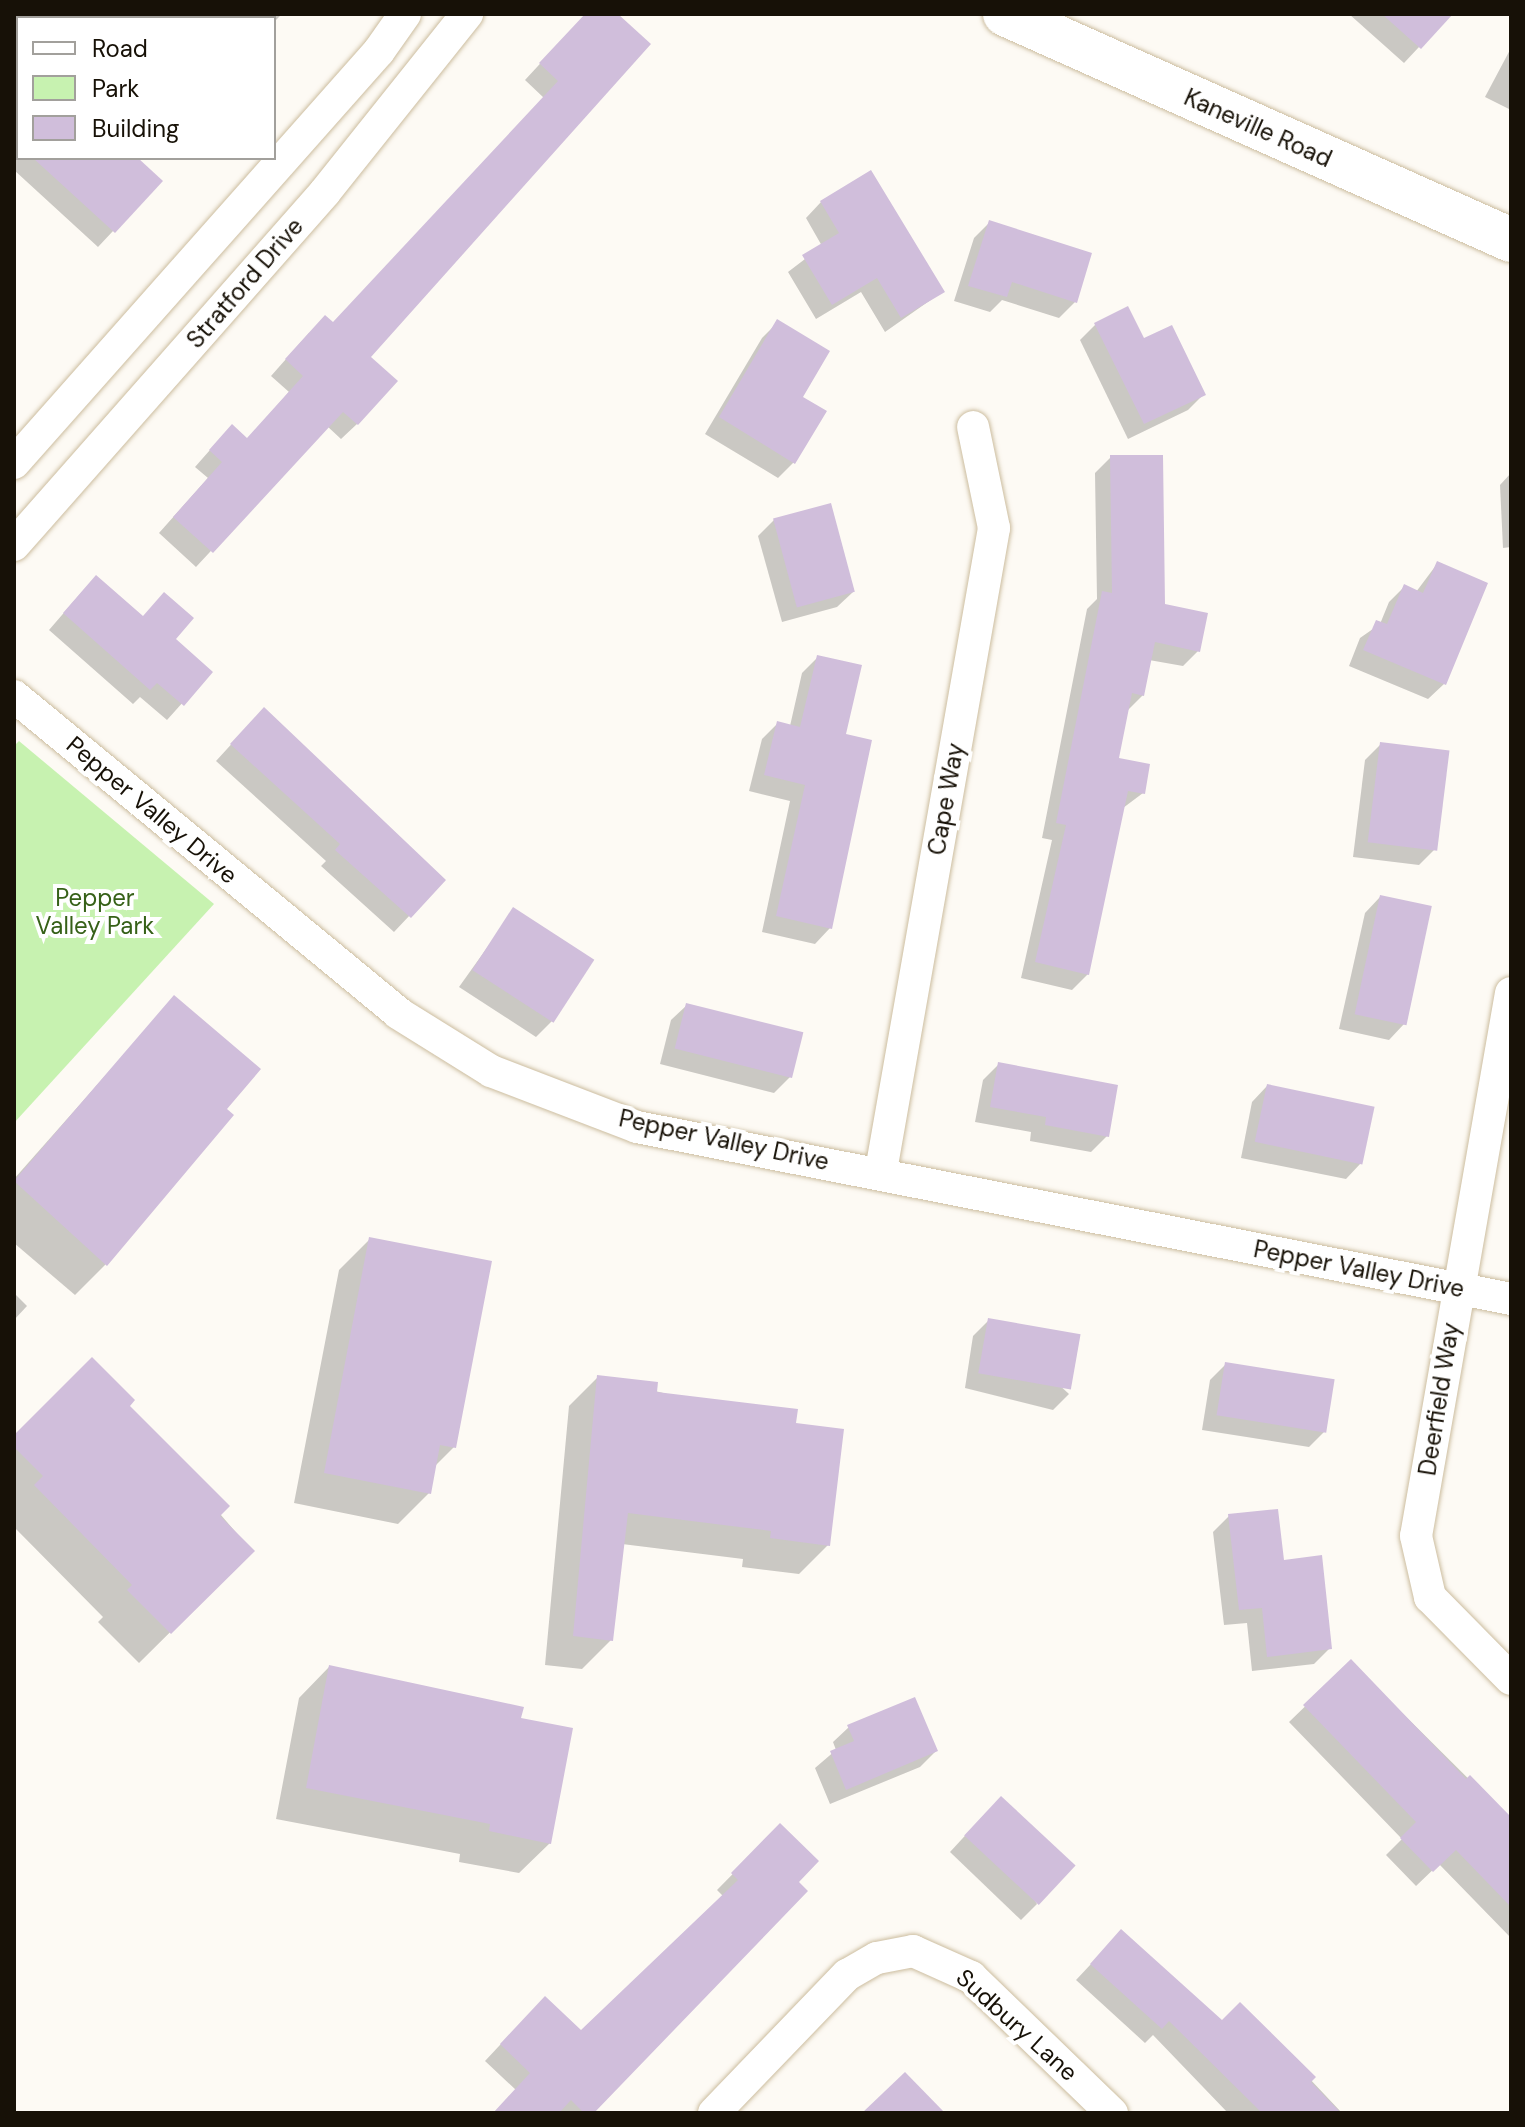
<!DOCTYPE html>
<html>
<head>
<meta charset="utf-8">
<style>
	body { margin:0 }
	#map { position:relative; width:1525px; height:2127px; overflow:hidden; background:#fdfaf4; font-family:"DM Sans",sans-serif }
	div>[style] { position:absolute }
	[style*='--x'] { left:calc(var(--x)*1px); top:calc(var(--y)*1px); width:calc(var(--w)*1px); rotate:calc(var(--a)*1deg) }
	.green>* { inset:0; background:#c7f2b0 }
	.shadow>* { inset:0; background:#0003 }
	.building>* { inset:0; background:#d0bedb; transform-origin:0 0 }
	.roads { filter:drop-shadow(0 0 2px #ccbd9f) drop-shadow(0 0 2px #ccbd9f) }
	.minor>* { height:32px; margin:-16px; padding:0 16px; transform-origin:16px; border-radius:16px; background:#fff }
	.secondary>* { height:44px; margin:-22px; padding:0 22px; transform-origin:22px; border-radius:22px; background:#fff }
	span { translate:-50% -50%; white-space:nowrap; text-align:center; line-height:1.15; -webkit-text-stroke:8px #fff; paint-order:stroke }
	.street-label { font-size:24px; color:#171107 }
	.park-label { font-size:24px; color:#366118 }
	.frame { position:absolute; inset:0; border:16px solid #171107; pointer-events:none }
	.legend { position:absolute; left:16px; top:16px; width:260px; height:144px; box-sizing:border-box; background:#fff; border:2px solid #a2a09c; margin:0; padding:10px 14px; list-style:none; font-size:24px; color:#171107 }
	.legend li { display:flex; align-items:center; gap:16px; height:40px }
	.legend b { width:40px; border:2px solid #a2a09c }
</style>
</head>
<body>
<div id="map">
	<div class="green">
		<i style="clip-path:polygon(19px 741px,214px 904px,14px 1123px,14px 746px)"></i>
	</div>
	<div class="shadow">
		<i style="clip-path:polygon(243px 14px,282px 14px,274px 22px,274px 18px)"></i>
		<i style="clip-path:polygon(586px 14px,615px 14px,368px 357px,357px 424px,341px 439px,327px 426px,196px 567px,159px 533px,208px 478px,195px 467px,217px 442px,247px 440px,289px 392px,271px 376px,309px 333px,333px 325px,544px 98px,525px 80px)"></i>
		<i style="clip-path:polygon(1349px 14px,1450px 14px,1404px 63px)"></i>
		<i style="clip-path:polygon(1511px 48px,1511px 110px,1485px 97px)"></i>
		<i style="clip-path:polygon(14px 101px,18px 158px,135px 158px,160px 181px,98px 247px,14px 170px)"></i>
		<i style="clip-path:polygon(821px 202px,942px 292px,885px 332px,861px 292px,816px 319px,788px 272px,822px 246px,806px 218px)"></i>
		<i style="clip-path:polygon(990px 222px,1075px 302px,1059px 318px,1002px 300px,990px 312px,954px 301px,974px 238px)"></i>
		<i style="clip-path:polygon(778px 322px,800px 398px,794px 462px,778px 478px,705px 434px,762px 338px)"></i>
		<i style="clip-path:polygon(1096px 324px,1143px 341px,1204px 394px,1188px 410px,1128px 439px,1080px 340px)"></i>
		<i style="clip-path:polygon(1111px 457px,1163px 606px,1198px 651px,1183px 666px,1149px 660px,1143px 695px,1127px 711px,1117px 760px,1143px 793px,1123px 808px,1088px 974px,1072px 990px,1021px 978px,1052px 840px,1042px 838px,1087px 609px,1097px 599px,1095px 473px)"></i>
		<i style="clip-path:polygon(1511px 473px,1511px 547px,1503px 548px,1500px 485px)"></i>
		<i style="clip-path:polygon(774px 520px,853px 592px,837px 607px,782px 622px,758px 536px)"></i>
		<i style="clip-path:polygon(1437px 564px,1444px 684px,1428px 699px,1349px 666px,1360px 638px,1380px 624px,1389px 602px,1404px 587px,1416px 592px)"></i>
		<i style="clip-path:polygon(81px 593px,142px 618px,210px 672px,167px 720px,140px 697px,133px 704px,49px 630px)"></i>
		<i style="clip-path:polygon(818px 657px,844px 735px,830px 928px,815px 944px,762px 932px,790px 801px,749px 791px,762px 739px,777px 724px,790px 726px,802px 673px)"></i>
		<i style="clip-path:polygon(248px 726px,443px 880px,394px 932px,321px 866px,326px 861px,216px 761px)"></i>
		<i style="clip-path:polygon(1381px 744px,1435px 849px,1419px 865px,1353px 857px,1365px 760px)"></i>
		<i style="clip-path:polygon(1380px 897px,1404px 1024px,1389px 1040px,1339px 1029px,1365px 913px)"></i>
		<i style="clip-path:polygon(514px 910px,552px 1021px,536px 1037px,459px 987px)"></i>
		<i style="clip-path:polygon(174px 998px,224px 1109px,105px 1265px,75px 1295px,14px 1243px,14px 1179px)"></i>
		<i style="clip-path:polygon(687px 1005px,790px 1077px,774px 1093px,660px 1064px,671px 1020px)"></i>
		<i style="clip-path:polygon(999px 1064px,1107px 1136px,1091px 1152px,1030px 1141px,1031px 1132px,975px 1122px,983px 1080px)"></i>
		<i style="clip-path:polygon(1267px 1086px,1361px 1163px,1346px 1179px,1241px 1158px,1252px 1102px)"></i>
		<i style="clip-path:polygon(370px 1239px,454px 1447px,434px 1467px,429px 1493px,398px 1524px,294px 1503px,339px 1270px)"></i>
		<i style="clip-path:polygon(14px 1293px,27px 1306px,14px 1320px)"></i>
		<i style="clip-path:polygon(989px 1320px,1069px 1394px,1053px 1410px,965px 1388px,973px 1336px)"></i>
		<i style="clip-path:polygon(1225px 1365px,1325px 1431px,1309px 1447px,1202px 1430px,1210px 1380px)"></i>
		<i style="clip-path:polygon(598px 1377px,794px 1425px,828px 1545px,799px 1574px,742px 1567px,743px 1559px,622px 1544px,611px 1640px,582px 1669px,545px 1665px,569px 1406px)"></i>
		<i style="clip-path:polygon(127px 1406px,252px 1551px,139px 1663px,98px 1622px,103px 1617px,14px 1527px,14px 1438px)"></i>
		<i style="clip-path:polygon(1229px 1516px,1283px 1562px,1330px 1648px,1314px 1664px,1252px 1671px,1247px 1623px,1224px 1625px,1213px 1532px)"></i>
		<i style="clip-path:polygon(1351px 1662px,1511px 1821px,1511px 1938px,1439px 1864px,1416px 1886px,1386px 1855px,1402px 1839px,1289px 1722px)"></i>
		<i style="clip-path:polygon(329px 1667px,519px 1720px,550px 1843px,519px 1873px,459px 1862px,460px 1854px,276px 1819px,299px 1698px)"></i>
		<i style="clip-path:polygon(849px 1727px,936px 1751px,920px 1767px,830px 1804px,815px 1768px,836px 1750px,833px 1742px)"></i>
		<i style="clip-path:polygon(985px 1814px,1037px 1904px,1021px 1920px,950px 1852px)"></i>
		<i style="clip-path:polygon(780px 1826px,591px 2113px,494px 2113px,516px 2090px,485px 2061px,529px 2014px,581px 2033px,724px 1897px,717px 1890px)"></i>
		<i style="clip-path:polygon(1106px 1948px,1222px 2023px,1240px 2005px,1342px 2113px,1228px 2113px,1153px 2035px,1145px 2043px,1076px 1980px)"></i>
	</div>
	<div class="building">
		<i style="clip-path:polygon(585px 14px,618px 14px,651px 44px,371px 357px,398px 381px,358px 425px,343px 412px,213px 553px,173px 517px,222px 462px,209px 450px,232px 424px,247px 438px,303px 376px,285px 359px,325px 315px,333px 322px,558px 81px,539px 63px)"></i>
		<i style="clip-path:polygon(1382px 14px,1453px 14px,1421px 49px)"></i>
		<i style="clip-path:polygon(33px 158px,138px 158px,163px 181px,115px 233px)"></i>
		<i style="clip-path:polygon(871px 170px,945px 292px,901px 318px,877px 278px,832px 305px,802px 255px,839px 233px,820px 201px)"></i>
		<i style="clip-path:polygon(989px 220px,1092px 253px,1077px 303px,1012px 282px,1007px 297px,968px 286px)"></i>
		<i style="clip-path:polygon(1128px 306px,1144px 338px,1172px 325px,1206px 395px,1144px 424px,1094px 323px)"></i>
		<i style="clip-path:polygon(777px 319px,830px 351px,803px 397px,827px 411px,795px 464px,719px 417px)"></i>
		<i style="clip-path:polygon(1110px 455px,1163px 455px,1165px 604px,1208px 613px,1200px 652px,1155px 642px,1144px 696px,1132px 693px,1119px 758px,1150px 764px,1145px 794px,1128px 791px,1089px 975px,1035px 962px,1066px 825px,1056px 823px,1102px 591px,1112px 593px)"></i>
		<i style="left:831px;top:503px;width:92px;height:60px;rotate:75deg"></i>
		<i style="clip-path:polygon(1437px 561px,1488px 583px,1446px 685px,1363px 650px,1376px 620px,1387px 624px,1404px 584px,1423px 593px)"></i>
		<i style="clip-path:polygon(96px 575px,143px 616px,164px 592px,194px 618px,176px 639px,213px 672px,184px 706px,157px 683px,150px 690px,63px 613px)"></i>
		<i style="clip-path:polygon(817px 655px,862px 665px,846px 734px,872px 740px,832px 929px,776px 916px,805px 785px,764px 775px,777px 721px,800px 727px)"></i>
		<i style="clip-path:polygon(264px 707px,446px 880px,411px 918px,335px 850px,340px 844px,230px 744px)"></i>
		<i style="left:1380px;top:742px;width:70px;height:101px;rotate:7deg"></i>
		<i style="left:1380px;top:895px;width:53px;height:122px;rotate:12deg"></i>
		<i style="left:513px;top:907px;width:97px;height:75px;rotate:33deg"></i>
		<i style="clip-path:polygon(174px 995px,261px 1069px,227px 1109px,234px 1115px,107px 1266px,14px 1181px)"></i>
		<i style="left:686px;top:1003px;width:121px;height:47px;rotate:14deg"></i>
		<i style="clip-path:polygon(998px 1062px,1118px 1085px,1109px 1137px,1045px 1125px,1046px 1117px,990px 1107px)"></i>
		<i style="left:1267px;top:1084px;width:110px;height:59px;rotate:12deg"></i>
		<i style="clip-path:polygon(369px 1237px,492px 1261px,456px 1448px,440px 1445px,431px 1494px,324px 1473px)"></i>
		<i style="left:988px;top:1318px;width:94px;height:56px;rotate:10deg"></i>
		<i style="clip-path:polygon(92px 1357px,135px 1400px,130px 1406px,230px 1506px,220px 1516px,255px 1551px,171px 1634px,127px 1590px,132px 1585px,34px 1485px,43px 1476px,14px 1447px,14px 1435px)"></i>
		<i style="left:1225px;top:1362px;width:111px;height:54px;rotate:9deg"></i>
		<i style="clip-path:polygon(597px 1375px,658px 1382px,657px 1392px,798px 1409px,796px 1423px,844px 1429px,830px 1546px,770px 1538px,771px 1531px,628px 1513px,613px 1641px,573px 1636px)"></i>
		<i style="clip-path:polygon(1278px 1509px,1284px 1560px,1322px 1555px,1332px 1649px,1267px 1657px,1262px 1608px,1239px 1610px,1228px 1514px)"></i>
		<i style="clip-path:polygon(1351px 1659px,1466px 1779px,1470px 1775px,1511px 1817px,1511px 1907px,1456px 1850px,1433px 1872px,1400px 1838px,1416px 1822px,1303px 1705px)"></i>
		<i style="clip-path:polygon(329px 1665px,524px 1707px,521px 1718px,573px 1728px,551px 1844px,489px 1831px,490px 1824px,306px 1788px)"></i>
		<i style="clip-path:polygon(915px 1697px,938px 1751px,846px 1790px,830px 1751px,854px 1741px,847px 1725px)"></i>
		<i style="left:1001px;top:1796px;width:102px;height:54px;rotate:43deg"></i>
		<i style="clip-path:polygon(780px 1823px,819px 1861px,799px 1882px,808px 1891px,594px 2113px,584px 2113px,571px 2100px,559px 2113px,493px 2113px,530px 2073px,500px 2044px,545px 1996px,581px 2030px,738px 1880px,731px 1873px)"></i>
		<i style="clip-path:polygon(1121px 1929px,1222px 2020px,1240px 2002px,1316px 2077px,1311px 2082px,1341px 2113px,1262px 2113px,1169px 2021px,1162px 2029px,1090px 1964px)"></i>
		<i style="clip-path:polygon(905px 2072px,945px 2113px,862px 2113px)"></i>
	</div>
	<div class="roads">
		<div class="minor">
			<i style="--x:126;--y:14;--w:6;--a:45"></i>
			<i style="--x:14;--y:463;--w:550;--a:-48.46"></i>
			<i style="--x:379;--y:51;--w:45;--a:-54.9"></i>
			<i style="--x:14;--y:545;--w:470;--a:-48.6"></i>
			<i style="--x:325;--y:192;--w:228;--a:-51.4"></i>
			<i style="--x:14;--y:696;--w:498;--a:39.5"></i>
			<i style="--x:398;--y:1013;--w:110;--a:31.9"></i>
			<i style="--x:491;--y:1071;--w:156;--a:21"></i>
			<i style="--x:637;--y:1127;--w:891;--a:11.13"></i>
			<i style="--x:1511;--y:993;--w:551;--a:99.92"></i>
			<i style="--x:1416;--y:1536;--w:63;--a:77.1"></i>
			<i style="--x:1430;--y:1597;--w:115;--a:45.4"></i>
			<i style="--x:881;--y:1171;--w:653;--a:-80.03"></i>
			<i style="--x:994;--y:528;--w:103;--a:-101.7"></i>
			<i style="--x:714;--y:2113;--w:192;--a:-46.1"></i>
			<i style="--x:847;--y:1975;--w:34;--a:-30"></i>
			<i style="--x:877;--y:1958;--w:37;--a:-11"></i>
			<i style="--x:913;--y:1951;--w:64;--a:24.1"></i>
			<i style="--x:971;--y:1977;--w:196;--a:44"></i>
		</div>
		<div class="secondary">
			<i style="--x:1005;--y:14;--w:554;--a:24.07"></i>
		</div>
	</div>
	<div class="street-label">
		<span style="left:1258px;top:128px;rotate:24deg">Kaneville Road</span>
		<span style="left:245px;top:283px;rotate:-49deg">Stratford Drive</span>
		<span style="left:946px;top:799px;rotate:-80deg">Cape Way</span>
		<span style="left:152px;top:810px;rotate:40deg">Pepper Valley Drive</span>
		<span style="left:724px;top:1140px;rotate:12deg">Pepper Valley Drive</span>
		<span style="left:1359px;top:1269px;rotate:11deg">Pepper Valley Drive</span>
		<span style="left:1439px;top:1399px;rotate:-81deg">Deerfield Way</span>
		<span style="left:1017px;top:2025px;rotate:42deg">Sudbury Lane</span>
	</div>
	<div class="park-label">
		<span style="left:95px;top:912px">Pepper<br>Valley Park</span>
	</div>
	<div class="frame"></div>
	<ul class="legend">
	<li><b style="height:10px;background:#fff"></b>Road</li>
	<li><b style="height:22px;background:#c7f2b0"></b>Park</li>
	<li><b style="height:22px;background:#d0bedb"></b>Building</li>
	</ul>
</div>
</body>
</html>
